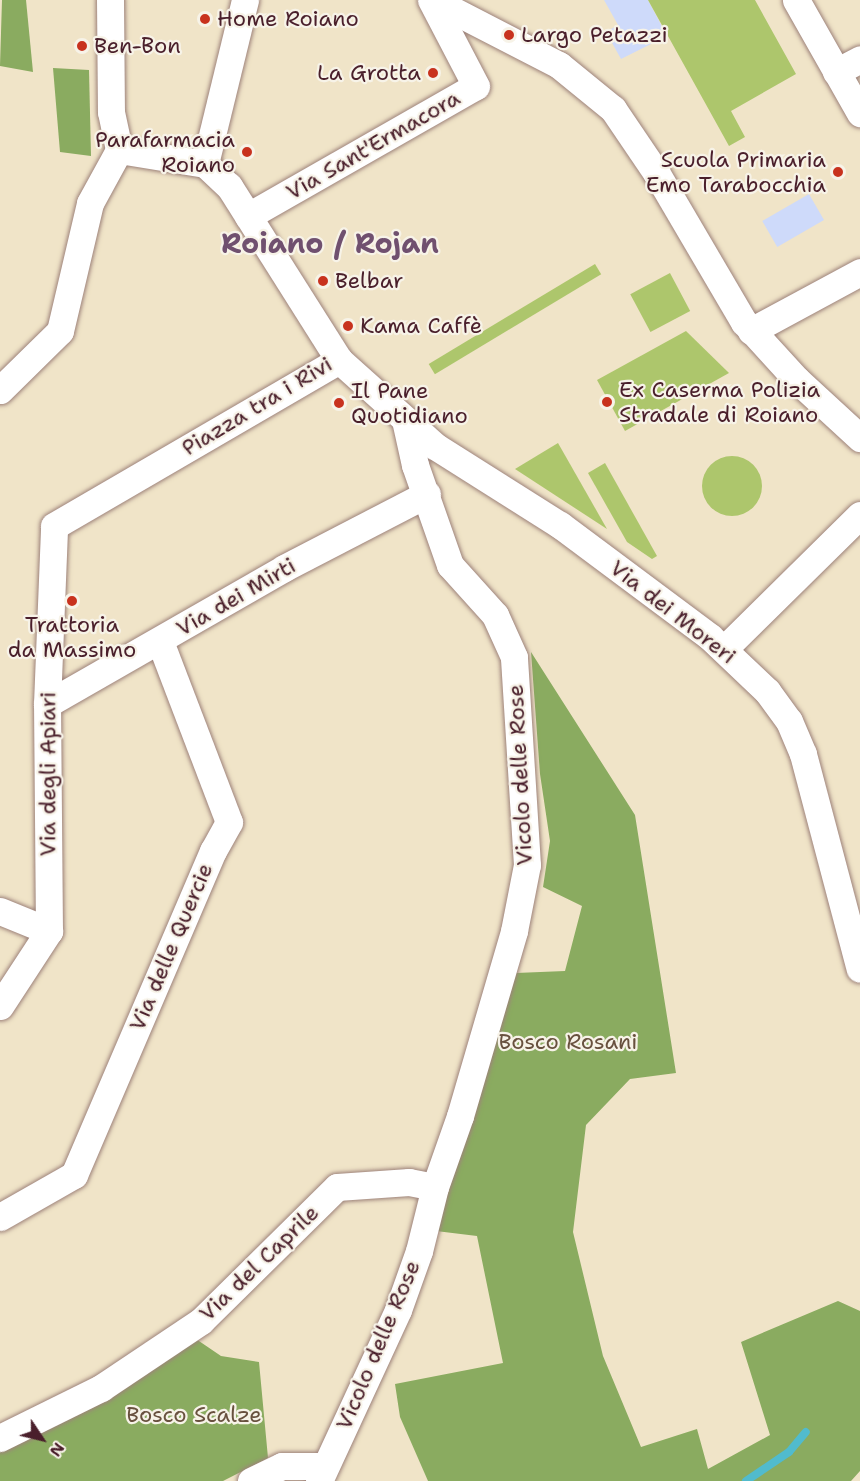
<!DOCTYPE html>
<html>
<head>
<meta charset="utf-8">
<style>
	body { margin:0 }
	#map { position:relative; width:860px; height:1481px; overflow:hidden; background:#f0e4c8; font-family:"Shantell Sans",sans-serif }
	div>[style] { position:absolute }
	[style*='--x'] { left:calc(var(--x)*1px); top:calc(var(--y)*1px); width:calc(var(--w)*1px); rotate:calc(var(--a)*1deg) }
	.built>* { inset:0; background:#cedafa; transform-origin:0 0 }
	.green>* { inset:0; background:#adc66c; transform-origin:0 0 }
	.round { border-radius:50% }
	.forest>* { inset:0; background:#8aab60 }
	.stream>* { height:8px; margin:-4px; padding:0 4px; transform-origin:4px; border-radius:4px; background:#51bbcd }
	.roads { filter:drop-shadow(0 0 2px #9d827a) drop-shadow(0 0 2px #9d827a) }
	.minor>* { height:27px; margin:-13.5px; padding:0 13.5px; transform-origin:13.5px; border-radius:13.5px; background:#fff }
	.dots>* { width:16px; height:16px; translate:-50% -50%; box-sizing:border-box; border:3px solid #f7f3e8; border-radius:50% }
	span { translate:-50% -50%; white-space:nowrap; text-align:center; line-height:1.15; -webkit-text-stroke:4.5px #f7f3e8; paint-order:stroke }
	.poi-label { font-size:22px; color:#4a1f2b }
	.left { translate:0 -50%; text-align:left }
	.right { translate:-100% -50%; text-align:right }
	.street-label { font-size:22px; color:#4a1f2b }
	.park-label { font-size:22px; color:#68513e }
	.district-label { font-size:28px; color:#70506f; font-weight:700 }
	.north { position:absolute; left:12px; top:1409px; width:60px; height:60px; -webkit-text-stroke:4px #f7f3e8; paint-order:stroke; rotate:125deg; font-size:16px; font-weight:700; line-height:24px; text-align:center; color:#4a1f2b }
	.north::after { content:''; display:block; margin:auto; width:21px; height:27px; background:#4a1f2b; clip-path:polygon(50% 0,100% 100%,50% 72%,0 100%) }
</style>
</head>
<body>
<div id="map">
	<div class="built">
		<i style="clip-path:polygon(604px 0,648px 0,667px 36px,621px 59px,606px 32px,618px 25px)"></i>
		<i style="left:809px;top:194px;width:30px;height:54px;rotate:60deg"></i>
	</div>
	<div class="green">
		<i style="clip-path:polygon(648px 0,755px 0,796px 74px,731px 111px,745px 137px,729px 146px)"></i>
		<i style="left:595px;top:264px;width:12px;height:194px;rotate:59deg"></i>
		<i style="left:670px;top:273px;width:43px;height:45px;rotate:62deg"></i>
		<i style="clip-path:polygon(686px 331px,729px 373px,625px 431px,597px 380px)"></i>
		<i style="clip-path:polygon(558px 443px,607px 529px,515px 469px)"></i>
		<i class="round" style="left:702px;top:456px;width:60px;height:60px"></i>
		<i style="clip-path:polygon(605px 463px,657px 556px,652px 559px,627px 542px,588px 473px)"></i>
	</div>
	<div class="forest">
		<i style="clip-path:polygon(2px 0,26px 0,33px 72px,0 66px)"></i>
		<i style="clip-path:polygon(53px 68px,89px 70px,91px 156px,60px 152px)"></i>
		<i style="clip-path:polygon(531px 652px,635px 815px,676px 1073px,630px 1079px,586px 1125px,573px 1232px,603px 1356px,641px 1447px,697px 1429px,708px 1469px,770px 1435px,741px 1342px,838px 1301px,860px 1311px,860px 1471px,851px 1481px,428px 1481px,400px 1417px,395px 1384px,503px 1363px,477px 1236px,436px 1231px,516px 973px,565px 971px,582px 906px,543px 887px,550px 841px,540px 774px)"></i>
		<i style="clip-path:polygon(196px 1339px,221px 1356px,259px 1362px,268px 1458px,223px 1481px,0 1481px,0 1450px)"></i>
	</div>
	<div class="stream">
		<i style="--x:746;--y:1481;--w:52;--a:-34"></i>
		<i style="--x:789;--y:1452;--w:26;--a:-50"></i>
	</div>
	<div class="roads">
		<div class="minor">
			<i style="--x:110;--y:0;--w:112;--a:89.5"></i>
			<i style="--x:111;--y:112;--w:39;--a:78"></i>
			<i style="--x:433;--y:0;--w:142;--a:27.3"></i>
			<i style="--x:559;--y:65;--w:70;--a:39.2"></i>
			<i style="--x:613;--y:109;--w:78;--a:55.9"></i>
			<i style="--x:657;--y:174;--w:172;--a:59.6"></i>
			<i style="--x:744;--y:322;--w:79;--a:47.6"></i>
			<i style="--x:797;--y:380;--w:86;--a:42.6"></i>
			<i style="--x:796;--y:0;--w:130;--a:60.5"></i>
			<i style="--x:836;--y:72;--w:27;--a:-28"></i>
			<i style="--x:119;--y:150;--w:87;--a:9.2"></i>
			<i style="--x:205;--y:164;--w:33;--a:43"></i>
			<i style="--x:229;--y:186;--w:206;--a:57.7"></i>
			<i style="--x:339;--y:360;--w:129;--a:41.9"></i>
			<i style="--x:435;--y:446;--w:148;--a:32.3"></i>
			<i style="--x:560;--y:525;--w:187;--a:36.7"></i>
			<i style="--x:710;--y:637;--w:79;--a:43.5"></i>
			<i style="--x:767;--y:691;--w:37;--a:54"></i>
			<i style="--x:789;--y:721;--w:36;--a:67"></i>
			<i style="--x:803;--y:754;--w:222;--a:75.2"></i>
			<i style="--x:205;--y:164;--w:169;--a:-76.3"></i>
			<i style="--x:248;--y:216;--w:262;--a:-29.7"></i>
			<i style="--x:476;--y:86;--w:97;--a:-117.6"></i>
			<i style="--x:751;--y:331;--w:124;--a:-28.4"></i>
			<i style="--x:0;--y:390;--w:84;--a:-44.5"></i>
			<i style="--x:60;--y:331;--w:131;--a:-76.8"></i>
			<i style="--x:90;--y:203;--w:60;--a:-61.3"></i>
			<i style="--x:724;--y:649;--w:191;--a:-44.6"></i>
			<i style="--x:47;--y:704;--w:273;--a:-29.8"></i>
			<i style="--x:284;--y:568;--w:161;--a:-27.4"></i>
			<i style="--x:0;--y:911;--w:53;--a:22.2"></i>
			<i style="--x:0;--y:1006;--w:90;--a:-56.8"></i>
			<i style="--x:49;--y:931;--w:227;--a:-90.5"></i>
			<i style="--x:47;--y:704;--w:178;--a:-87.7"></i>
			<i style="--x:54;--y:526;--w:330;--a:-30.2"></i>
			<i style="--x:0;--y:1217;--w:85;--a:-29.6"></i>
			<i style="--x:74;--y:1175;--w:353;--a:-66.8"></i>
			<i style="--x:213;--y:851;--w:33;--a:-61"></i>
			<i style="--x:229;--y:822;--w:194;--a:-110.9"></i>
			<i style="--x:0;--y:1438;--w:113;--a:-26.3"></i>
			<i style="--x:101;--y:1388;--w:120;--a:-33.8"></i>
			<i style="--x:201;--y:1321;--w:191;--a:-44.6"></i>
			<i style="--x:337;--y:1187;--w:72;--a:-4"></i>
			<i style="--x:409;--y:1182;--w:26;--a:11"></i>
			<i style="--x:251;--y:1481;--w:34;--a:-26"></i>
			<i style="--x:282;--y:1466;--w:41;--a:0"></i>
			<i style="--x:319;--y:1481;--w:188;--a:-65.2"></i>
			<i style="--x:398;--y:1310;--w:63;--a:-70.4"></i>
			<i style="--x:419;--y:1251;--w:66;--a:-76"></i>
			<i style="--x:435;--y:1187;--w:75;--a:-70.6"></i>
			<i style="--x:460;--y:1116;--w:193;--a:-73.7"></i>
			<i style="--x:514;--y:931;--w:67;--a:-78.9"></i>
			<i style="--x:527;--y:865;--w:208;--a:-93.6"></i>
			<i style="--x:514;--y:657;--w:46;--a:-114.3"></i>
			<i style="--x:495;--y:615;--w:67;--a:-132"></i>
			<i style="--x:450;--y:565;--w:106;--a:-109.3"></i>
			<i style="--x:415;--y:465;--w:46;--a:-102.5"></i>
		</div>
	</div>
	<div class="dots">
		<i style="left:205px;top:19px;background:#c8321e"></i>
		<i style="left:509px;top:35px;background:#c8321e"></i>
		<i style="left:82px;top:46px;background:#c8321e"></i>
		<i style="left:433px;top:73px;background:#c8321e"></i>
		<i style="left:247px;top:152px;background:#c8321e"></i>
		<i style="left:838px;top:172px;background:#c8321e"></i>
		<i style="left:323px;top:281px;background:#c8321e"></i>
		<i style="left:348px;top:326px;background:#c8321e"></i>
		<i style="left:607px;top:402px;background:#c8321e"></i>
		<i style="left:339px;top:403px;background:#c8321e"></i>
		<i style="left:72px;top:601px;background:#c8321e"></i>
	</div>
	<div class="poi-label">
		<span class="left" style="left:217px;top:19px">Home Roiano</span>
		<span class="left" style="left:521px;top:35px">Largo Petazzi</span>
		<span class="left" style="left:94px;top:46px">Ben-Bon</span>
		<span class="right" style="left:421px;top:73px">La Grotta</span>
		<span class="right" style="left:235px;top:152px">Parafarmacia<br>Roiano</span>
		<span class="right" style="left:826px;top:172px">Scuola Primaria<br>Emo Tarabocchia</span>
		<span class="left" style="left:335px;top:281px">Belbar</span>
		<span class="left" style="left:360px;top:326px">Kama Caffè</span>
		<span class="left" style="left:619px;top:402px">Ex Caserma Polizia<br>Stradale di Roiano</span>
		<span class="left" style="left:351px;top:403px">Il Pane<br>Quotidiano</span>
		<span style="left:72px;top:637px">Trattoria<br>da Massimo</span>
	</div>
	<div class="street-label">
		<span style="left:373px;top:145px;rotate:-30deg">Via Sant'Ermacora</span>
		<span style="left:257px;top:406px;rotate:-31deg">Piazza tra i Rivi</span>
		<span style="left:236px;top:597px;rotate:-30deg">Via dei Mirti</span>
		<span style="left:673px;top:612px;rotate:38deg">Via dei Moreri</span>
		<span style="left:48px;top:774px;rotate:-90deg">Via degli Apiari</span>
		<span style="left:520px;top:775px;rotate:-93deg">Vicolo delle Rose</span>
		<span style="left:171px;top:947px;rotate:-67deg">Via delle Quercie</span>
		<span style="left:259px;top:1263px;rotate:-44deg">Via del Caprile</span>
		<span style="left:378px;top:1345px;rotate:-67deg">Vicolo delle Rose</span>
	</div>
	<div class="park-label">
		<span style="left:568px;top:1042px">Bosco Rosani</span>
		<span style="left:194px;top:1415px">Bosco Scalze</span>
	</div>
	<div class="district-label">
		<span style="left:330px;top:243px">Roiano / Rojan</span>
	</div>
	<div class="north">N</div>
</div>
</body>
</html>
